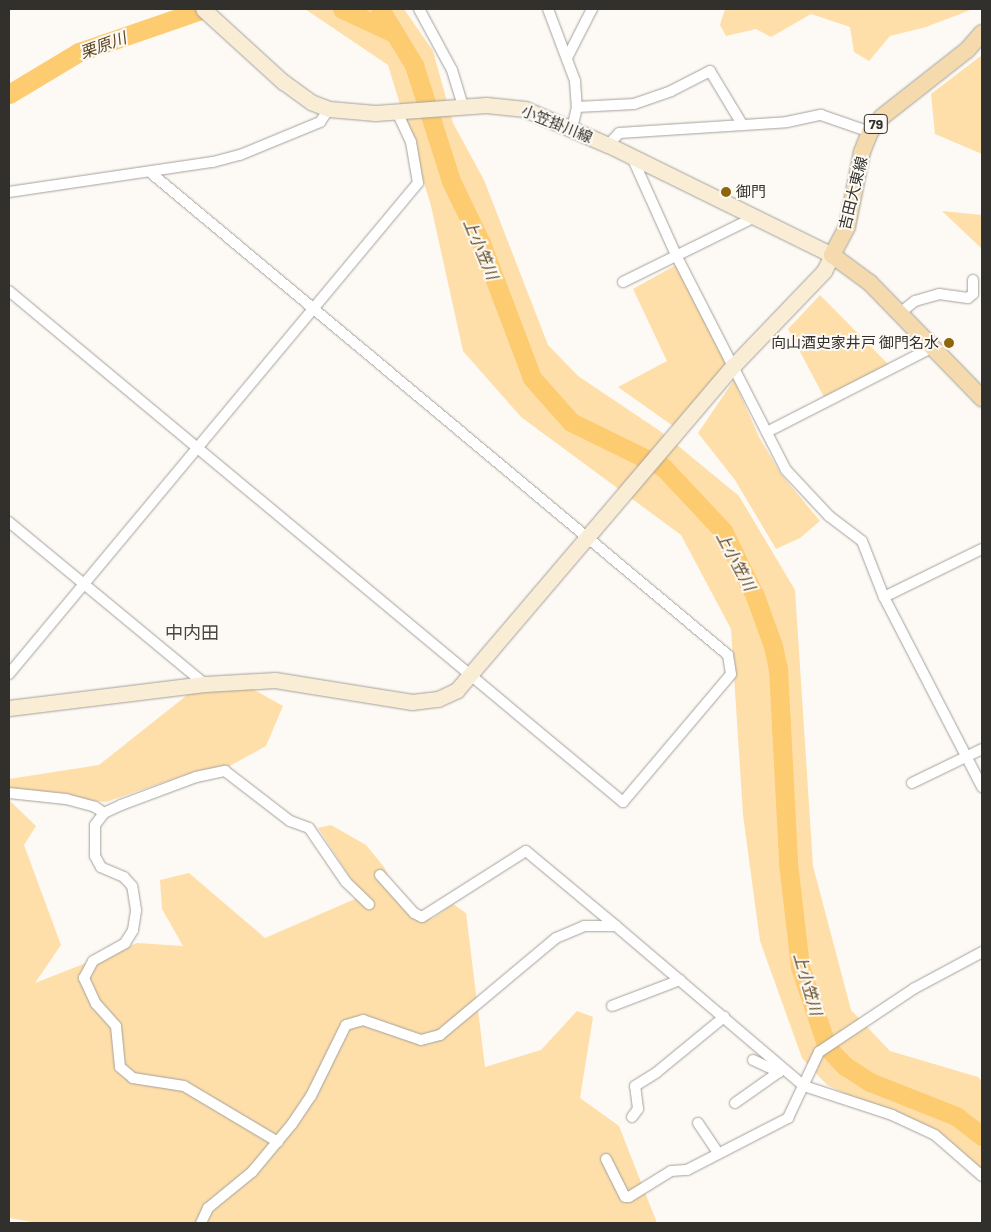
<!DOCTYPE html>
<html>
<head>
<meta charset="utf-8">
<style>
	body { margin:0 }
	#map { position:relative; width:991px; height:1232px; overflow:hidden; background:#fdf9f4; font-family:Barlow,"Noto Sans JP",sans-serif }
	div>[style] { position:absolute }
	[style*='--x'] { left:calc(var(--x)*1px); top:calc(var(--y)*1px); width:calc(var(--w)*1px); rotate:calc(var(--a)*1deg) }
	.green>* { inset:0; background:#fedfaa }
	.river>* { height:19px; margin:-9.5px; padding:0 9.5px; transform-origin:9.5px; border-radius:9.5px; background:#fdcb70 }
	.roads { filter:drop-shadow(0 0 1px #a4a19b) drop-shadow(0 0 1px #a4a19b) }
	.street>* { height:10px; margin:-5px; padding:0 5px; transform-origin:5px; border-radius:5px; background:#fff }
	.secondary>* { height:15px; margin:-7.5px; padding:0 7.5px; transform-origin:7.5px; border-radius:7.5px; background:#faedd6 }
	.primary>* { height:16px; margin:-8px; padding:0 8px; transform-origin:8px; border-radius:8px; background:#f4daad }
	.dots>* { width:14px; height:14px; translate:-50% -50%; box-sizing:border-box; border:2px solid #fdf9f4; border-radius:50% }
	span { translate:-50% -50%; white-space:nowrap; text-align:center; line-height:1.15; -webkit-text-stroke:4px #fdf9f4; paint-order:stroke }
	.shield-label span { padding:1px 4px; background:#fdf9f4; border:1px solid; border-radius:4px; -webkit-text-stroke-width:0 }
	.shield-label { font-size:14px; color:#31302d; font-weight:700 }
	.street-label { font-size:15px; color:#31302d }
	.poi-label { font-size:15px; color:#31302d }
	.left { translate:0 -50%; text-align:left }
	.right { translate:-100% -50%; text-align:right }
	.water-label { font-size:16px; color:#5a451f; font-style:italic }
	.quarter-label { font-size:18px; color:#4a4743 }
	.frame { position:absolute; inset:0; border:10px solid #31302d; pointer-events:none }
</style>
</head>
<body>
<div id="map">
	<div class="green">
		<i style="clip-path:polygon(305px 9px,404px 9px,433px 51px,453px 123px,484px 180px,548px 345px,578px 376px,660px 431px,739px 496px,795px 590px,813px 866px,851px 1010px,890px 1051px,978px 1077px,982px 1082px,982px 1176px,945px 1141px,827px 1085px,802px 1058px,760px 941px,743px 815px,731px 629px,681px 535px,521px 417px,463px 351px,431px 206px,388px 65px)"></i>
		<i style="clip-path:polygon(725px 9px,973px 9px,926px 27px,890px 36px,869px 61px,854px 52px,850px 27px,811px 14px,771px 37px,756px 29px,726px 36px,720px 25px)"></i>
		<i style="clip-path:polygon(982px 55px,982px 154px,935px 134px,931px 94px)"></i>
		<i style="clip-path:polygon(942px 211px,982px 215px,982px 249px)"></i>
		<i style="clip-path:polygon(676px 265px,728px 364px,673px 426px,618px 387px,667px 361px,633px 289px)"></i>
		<i style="clip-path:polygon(820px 295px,889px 365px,824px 397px,788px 329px)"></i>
		<i style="clip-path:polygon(734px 380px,759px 437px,781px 474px,820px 521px,800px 538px,776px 549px,735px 480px,698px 433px)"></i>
		<i style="clip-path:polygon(251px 688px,283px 706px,266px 746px,226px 768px,200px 770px,106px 802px,23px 794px,9px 788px,9px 779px,99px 765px,191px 692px)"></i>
		<i style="clip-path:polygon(9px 800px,36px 826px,24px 845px,61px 945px,35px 983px,137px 943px,183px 946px,162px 909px,160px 880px,189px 873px,265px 938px,362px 896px,318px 828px,331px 825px,366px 845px,384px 867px,403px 908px,418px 921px,433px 918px,453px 904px,466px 913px,485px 1067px,541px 1050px,577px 1011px,593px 1017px,580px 1098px,619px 1126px,657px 1223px,38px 1223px,9px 1218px)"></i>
	</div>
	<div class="river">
		<i style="--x:342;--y:9;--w:57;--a:24.8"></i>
		<i style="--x:380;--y:9;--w:66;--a:58.7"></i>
		<i style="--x:414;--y:65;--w:122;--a:72.3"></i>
		<i style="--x:451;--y:181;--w:69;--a:64.2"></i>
		<i style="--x:481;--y:243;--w:144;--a:69.3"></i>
		<i style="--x:532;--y:378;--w:59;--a:48.4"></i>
		<i style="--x:571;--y:422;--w:102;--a:26.1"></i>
		<i style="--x:663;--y:467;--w:88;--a:46.8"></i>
		<i style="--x:723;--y:531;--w:72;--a:63.8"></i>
		<i style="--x:755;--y:596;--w:53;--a:70.2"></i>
		<i style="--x:773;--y:646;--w:24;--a:78"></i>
		<i style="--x:778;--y:669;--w:194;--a:87"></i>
		<i style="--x:788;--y:863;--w:105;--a:83.4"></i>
		<i style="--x:800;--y:967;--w:84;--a:71.4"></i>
		<i style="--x:827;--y:1047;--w:26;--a:47"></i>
		<i style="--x:845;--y:1066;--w:30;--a:33"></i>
		<i style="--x:870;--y:1082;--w:92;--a:21.6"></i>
		<i style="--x:956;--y:1116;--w:33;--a:38"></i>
		<i style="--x:9;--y:94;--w:82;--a:-31"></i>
		<i style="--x:79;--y:52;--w:132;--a:-19"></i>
	</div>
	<div class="roads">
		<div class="street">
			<i style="--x:419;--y:9;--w:69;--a:61.6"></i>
			<i style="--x:452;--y:70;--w:37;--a:73"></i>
			<i style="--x:548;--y:9;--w:77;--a:69.4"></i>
			<i style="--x:575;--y:81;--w:26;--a:86"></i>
			<i style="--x:577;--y:107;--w:22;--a:103"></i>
			<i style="--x:568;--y:56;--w:53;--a:-62.9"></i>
			<i style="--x:577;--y:107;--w:57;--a:-3"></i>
			<i style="--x:634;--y:104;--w:39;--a:-19"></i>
			<i style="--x:671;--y:91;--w:44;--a:-27.1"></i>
			<i style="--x:710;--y:71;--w:62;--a:58.9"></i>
			<i style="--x:608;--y:145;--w:16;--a:-47"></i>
			<i style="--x:619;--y:133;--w:168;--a:-3.7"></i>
			<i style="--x:787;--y:122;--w:35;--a:-12"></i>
			<i style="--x:821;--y:115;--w:52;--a:19.1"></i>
			<i style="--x:632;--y:157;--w:110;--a:65.8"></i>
			<i style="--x:677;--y:257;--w:239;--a:62.9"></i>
			<i style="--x:786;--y:470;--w:63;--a:46.9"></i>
			<i style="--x:829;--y:516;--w:41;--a:37.1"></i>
			<i style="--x:862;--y:541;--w:60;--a:68.6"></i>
			<i style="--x:884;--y:597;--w:214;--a:62.7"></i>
			<i style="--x:9;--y:192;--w:206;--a:-8.4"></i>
			<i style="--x:213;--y:162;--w:28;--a:-15"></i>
			<i style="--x:240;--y:155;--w:87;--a:-22.4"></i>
			<i style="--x:320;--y:122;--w:16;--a:-55"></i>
			<i style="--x:623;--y:282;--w:147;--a:-26.2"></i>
			<i style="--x:9;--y:291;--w:799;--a:39.77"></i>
			<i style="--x:623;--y:802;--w:167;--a:-49.8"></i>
			<i style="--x:731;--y:674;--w:19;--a:-99"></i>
			<i style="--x:728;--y:655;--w:753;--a:-140.12"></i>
			<i style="--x:900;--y:313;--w:19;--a:-39"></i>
			<i style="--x:915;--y:301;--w:25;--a:-16"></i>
			<i style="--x:939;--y:294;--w:29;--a:8"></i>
			<i style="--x:968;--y:298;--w:6;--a:-39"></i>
			<i style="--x:973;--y:294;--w:14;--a:-90"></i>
			<i style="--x:767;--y:432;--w:186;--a:-27.1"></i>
			<i style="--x:9;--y:522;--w:254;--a:39.6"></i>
			<i style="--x:884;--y:597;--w:109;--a:-26.1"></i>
			<i style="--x:9;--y:674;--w:639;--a:-50.21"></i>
			<i style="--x:418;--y:183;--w:42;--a:-99.7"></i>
			<i style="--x:411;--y:142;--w:33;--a:-115"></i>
			<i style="--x:912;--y:783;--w:78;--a:-25.9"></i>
			<i style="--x:9;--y:793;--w:57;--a:6"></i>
			<i style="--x:66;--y:799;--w:30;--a:15"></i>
			<i style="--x:95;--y:807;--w:11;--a:34"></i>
			<i style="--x:380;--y:875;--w:51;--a:48.2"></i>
			<i style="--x:414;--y:913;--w:9;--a:27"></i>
			<i style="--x:422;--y:917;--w:123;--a:-32.4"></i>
			<i style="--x:526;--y:851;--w:117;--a:39.8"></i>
			<i style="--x:612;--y:1006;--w:73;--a:-20.9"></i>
			<i style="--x:753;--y:1060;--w:29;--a:25"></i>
			<i style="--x:779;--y:1072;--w:3;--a:-45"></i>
			<i style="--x:735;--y:1103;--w:54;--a:-35.2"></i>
			<i style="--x:632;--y:1117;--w:10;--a:-53"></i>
			<i style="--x:638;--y:1109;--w:23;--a:-97"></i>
			<i style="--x:635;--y:1086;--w:26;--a:-32"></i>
			<i style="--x:657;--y:1072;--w:87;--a:-39.4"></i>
			<i style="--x:698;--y:1123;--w:37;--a:56"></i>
			<i style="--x:278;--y:1142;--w:109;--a:-149.2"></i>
			<i style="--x:184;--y:1086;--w:52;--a:-171.1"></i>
			<i style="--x:133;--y:1078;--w:17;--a:-140"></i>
			<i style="--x:120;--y:1067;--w:41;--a:-95.6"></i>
			<i style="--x:116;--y:1026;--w:30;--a:-132"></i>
			<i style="--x:96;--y:1004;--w:29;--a:-115"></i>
			<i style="--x:84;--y:978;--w:19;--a:-62"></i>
			<i style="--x:93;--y:961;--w:37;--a:-29"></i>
			<i style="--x:125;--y:943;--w:15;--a:-58"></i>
			<i style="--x:133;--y:930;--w:20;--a:-81"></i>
			<i style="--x:136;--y:910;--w:24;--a:-99"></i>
			<i style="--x:132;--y:886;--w:12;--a:-132"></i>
			<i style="--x:124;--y:877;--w:25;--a:-157"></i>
			<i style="--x:101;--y:867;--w:13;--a:-119"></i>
			<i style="--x:95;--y:856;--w:31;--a:-90"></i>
			<i style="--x:95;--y:825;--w:15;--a:-53"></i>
			<i style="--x:104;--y:813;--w:19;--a:-25"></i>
			<i style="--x:121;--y:805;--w:80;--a:-20.5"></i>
			<i style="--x:196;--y:777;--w:30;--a:-12"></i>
			<i style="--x:225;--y:771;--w:82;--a:37.6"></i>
			<i style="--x:290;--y:821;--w:20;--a:20"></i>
			<i style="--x:309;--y:828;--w:65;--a:55.6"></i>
			<i style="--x:346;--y:882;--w:32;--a:44"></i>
			<i style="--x:606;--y:1159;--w:42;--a:63.4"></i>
			<i style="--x:625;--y:1197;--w:4;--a:0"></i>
			<i style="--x:629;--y:1197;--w:49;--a:-31.8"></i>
			<i style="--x:671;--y:1171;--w:16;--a:-4"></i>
			<i style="--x:687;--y:1170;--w:114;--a:-27.2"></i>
			<i style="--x:788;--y:1118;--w:73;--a:-64.8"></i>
			<i style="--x:819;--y:1052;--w:115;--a:-33.7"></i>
			<i style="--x:915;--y:988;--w:76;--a:-28.2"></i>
			<i style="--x:201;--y:1223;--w:17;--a:-65"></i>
			<i style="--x:208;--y:1208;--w:57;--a:-39.3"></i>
			<i style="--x:252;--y:1172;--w:62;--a:-50.2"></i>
			<i style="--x:292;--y:1124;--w:34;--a:-56"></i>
			<i style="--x:311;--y:1096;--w:79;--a:-63.8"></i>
			<i style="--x:346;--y:1025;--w:18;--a:-16"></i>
			<i style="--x:363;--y:1020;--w:61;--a:19"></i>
			<i style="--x:421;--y:1040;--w:20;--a:-15"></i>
			<i style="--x:440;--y:1035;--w:151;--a:-39.9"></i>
			<i style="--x:556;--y:938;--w:30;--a:-23"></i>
			<i style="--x:584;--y:926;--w:32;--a:0"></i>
			<i style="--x:616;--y:926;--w:247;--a:40.4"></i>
			<i style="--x:804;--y:1086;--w:93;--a:18.2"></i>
			<i style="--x:892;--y:1115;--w:47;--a:24.9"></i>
			<i style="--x:935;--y:1135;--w:62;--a:41.1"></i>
		</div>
		<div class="secondary">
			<i style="--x:9;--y:708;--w:197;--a:-7"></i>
			<i style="--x:205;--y:684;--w:70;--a:-3.3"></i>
			<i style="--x:275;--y:680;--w:139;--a:9.1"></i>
			<i style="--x:412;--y:702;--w:26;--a:-7"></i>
			<i style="--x:438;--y:699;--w:21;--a:-25"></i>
			<i style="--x:457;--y:690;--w:426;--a:-49.6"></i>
			<i style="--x:733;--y:366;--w:132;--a:-46.2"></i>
			<i style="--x:824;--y:271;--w:18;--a:-63"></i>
			<i style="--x:832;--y:255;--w:250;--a:-153.8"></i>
			<i style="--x:608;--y:145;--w:90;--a:-156.6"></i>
			<i style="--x:525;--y:109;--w:39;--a:-174"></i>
			<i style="--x:486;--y:105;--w:111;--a:175.9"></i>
			<i style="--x:375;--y:113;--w:46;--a:-175"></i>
			<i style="--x:329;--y:109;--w:19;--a:-159"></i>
			<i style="--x:311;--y:102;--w:34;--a:-144"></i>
			<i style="--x:283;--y:82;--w:108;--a:-137.6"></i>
		</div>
		<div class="primary">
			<i style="--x:982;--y:33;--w:23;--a:131"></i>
			<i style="--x:967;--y:50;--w:108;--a:141.8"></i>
			<i style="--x:882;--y:117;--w:19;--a:129"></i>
			<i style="--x:870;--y:132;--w:22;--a:112"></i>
			<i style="--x:862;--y:152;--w:76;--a:101.3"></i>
			<i style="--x:847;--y:227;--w:32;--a:118"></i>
			<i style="--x:832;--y:255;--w:47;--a:36.4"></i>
			<i style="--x:870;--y:283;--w:161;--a:45.8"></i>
		</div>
	</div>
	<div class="dots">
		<i style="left:726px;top:192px;background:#8e670b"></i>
		<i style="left:949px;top:343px;background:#8e670b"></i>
	</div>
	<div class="shield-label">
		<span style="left:876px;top:124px">79</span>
	</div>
	<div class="street-label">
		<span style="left:557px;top:124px;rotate:22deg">小笠掛川線</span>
		<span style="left:853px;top:193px;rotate:-76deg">吉田大東線</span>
	</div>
	<div class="poi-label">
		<span class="left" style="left:736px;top:192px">御門</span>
		<span class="right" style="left:939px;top:343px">向山酒史家井戸 御門名水</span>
	</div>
	<div class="water-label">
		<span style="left:103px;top:45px;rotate:-20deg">栗原川</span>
		<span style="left:481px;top:249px;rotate:67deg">上小笠川</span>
		<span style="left:736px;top:561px;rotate:62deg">上小笠川</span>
		<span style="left:808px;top:984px;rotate:74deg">上小笠川</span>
	</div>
	<div class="quarter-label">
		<span style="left:192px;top:632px">中内田</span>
	</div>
	<div class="frame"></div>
</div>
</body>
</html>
